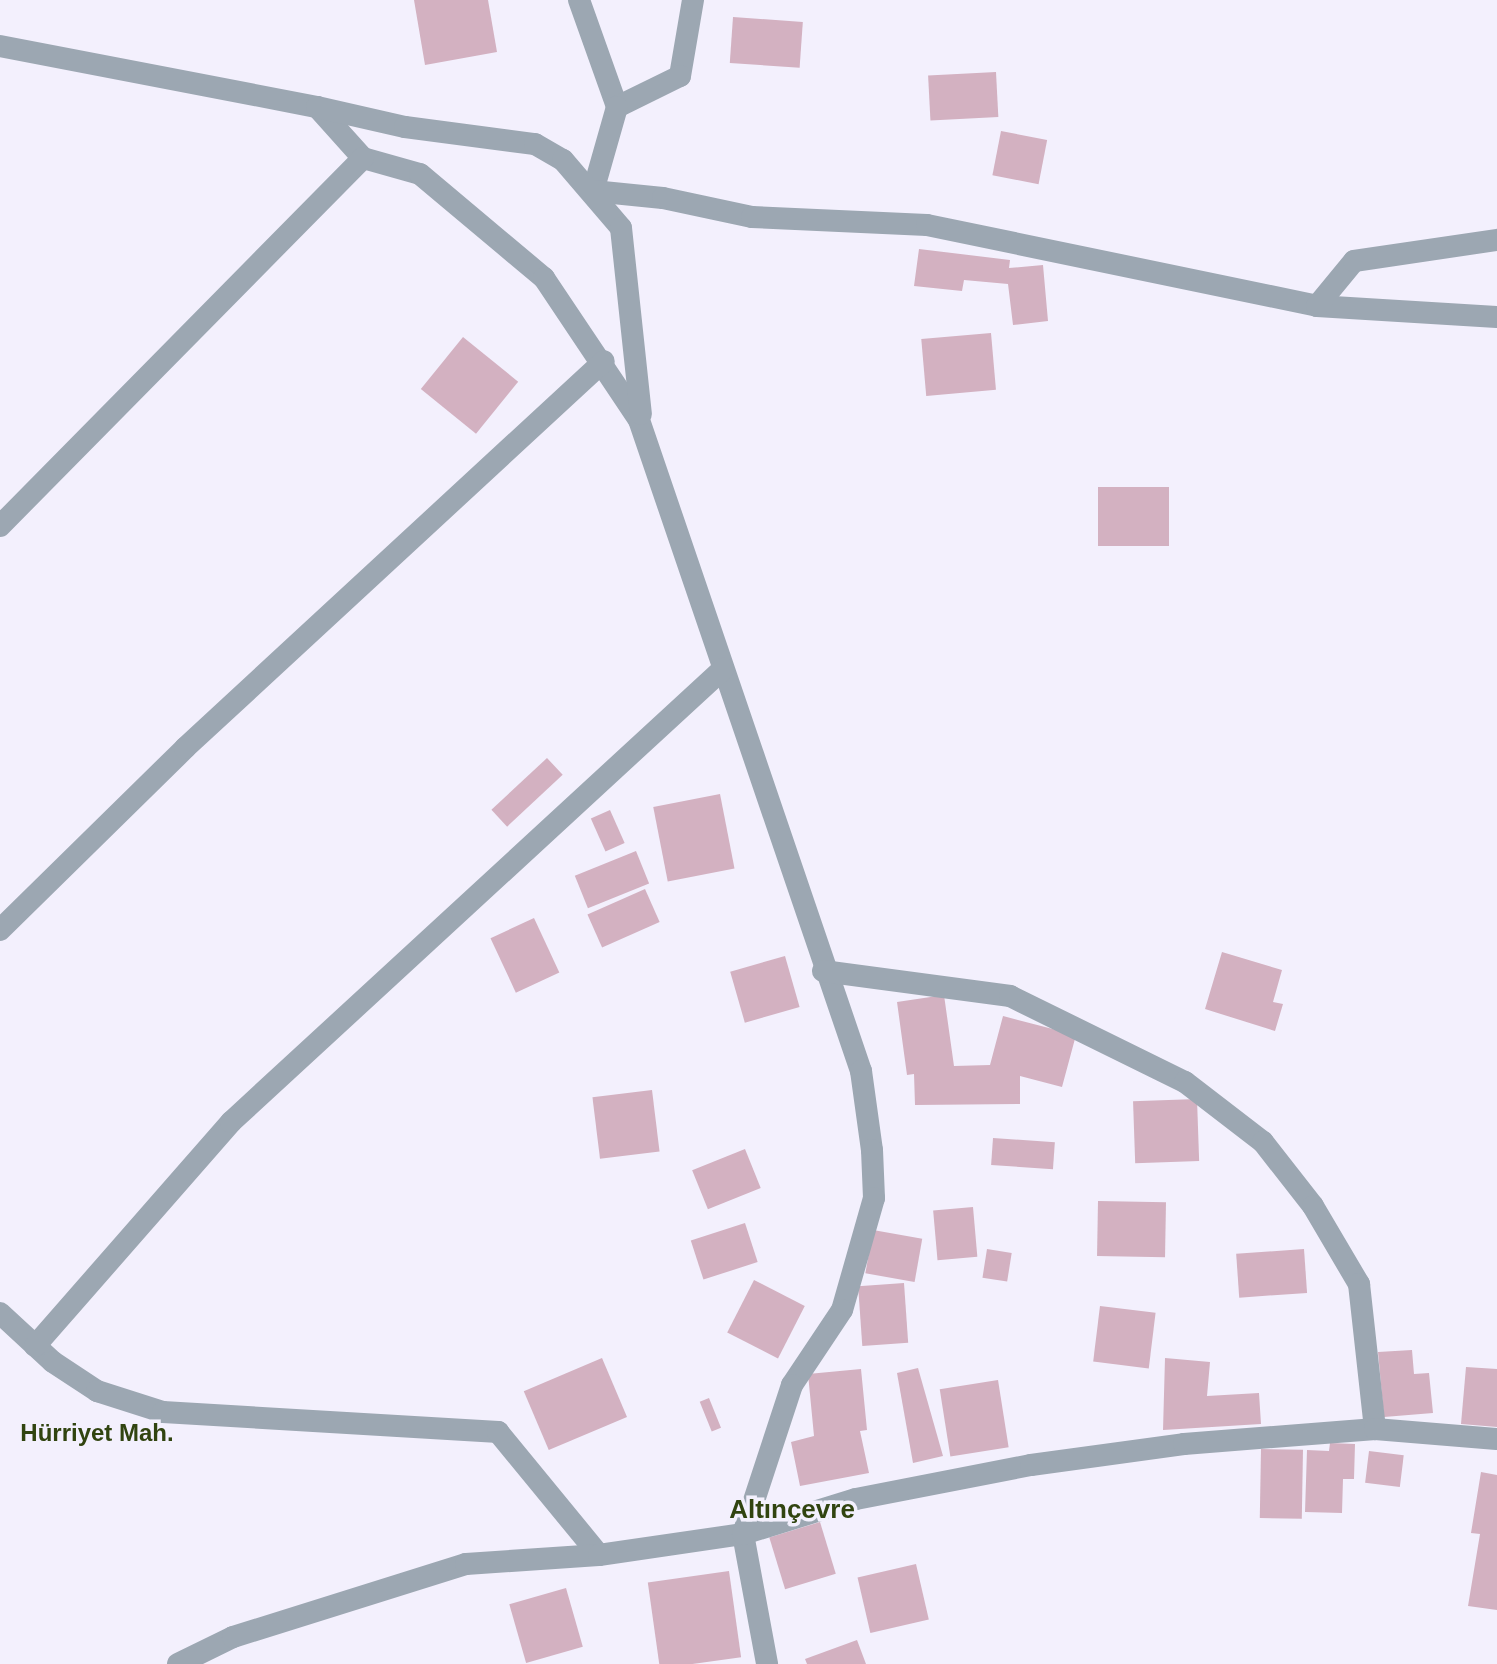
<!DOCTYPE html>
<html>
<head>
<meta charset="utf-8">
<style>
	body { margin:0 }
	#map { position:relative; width:1497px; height:1664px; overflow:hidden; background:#f3f0fd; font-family:Helvetica,sans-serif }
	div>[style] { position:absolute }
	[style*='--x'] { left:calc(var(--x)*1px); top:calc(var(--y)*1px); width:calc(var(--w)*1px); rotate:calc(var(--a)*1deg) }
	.building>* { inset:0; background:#d3b1c1; transform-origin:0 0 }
	.minor>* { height:22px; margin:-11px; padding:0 11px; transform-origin:11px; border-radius:11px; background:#9ca7b2 }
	span { translate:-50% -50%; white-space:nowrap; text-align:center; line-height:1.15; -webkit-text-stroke:7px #f3f0fd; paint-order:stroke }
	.neighbourhood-label { font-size:24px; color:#314410; font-weight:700 }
	.quarter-label { font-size:26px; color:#314410; font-weight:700 }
</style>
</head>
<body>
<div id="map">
	<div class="building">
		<i style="clip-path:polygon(414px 0,488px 0,497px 52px,425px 65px)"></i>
		<i style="left:733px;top:17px;width:70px;height:46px;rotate:4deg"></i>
		<i style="left:996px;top:72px;width:45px;height:68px;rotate:87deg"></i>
		<i style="left:1001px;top:131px;width:47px;height:45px;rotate:11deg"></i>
		<i style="clip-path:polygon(919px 249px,1010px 260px,1009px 268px,1043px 265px,1048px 321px,1013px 325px,1008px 284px,964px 280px,962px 291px,914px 286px)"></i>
		<i style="left:991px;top:333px;width:57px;height:70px;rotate:85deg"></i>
		<i style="left:463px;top:337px;width:71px;height:67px;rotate:39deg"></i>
		<i style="left:1098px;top:487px;width:71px;height:59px"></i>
		<i style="left:547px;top:758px;width:23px;height:76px;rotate:47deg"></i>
		<i style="left:720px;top:794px;width:76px;height:68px;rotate:79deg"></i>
		<i style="left:610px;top:810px;width:36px;height:21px;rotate:66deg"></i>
		<i style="left:636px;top:851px;width:35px;height:66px;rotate:68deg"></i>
		<i style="left:645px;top:889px;width:36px;height:63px;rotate:66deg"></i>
		<i style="left:534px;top:918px;width:60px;height:48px;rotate:65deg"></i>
		<i style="clip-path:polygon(1222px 952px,1282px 970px,1273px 1002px,1283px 1004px,1275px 1031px,1205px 1009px)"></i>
		<i style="left:785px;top:956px;width:53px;height:57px;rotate:74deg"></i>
		<i style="clip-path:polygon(944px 995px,954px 1066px,990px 1065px,1003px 1016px,1076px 1035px,1062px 1087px,1020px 1076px,1020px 1104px,915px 1105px,914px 1074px,907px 1075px,897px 1002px)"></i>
		<i style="left:652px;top:1090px;width:62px;height:60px;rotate:83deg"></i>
		<i style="left:1197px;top:1099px;width:62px;height:64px;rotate:88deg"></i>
		<i style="left:993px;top:1138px;width:62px;height:27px;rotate:4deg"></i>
		<i style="left:745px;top:1149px;width:42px;height:57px;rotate:68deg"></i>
		<i style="left:1098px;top:1201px;width:68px;height:55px;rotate:1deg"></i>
		<i style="left:973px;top:1207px;width:50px;height:40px;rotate:85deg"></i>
		<i style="left:745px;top:1223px;width:41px;height:57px;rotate:72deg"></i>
		<i style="left:873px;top:1230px;width:50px;height:44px;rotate:10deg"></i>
		<i style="left:987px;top:1249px;width:25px;height:29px;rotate:9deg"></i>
		<i style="left:1304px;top:1249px;width:44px;height:68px;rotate:86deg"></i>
		<i style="left:754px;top:1280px;width:57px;height:59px;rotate:27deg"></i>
		<i style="left:904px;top:1283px;width:60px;height:46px;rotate:86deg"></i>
		<i style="left:1100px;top:1306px;width:56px;height:56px;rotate:7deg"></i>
		<i style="clip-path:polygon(1412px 1350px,1414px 1374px,1429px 1373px,1433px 1413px,1384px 1417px,1378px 1352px)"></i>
		<i style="left:602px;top:1358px;width:64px;height:85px;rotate:67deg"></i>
		<i style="clip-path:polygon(1165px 1358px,1210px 1362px,1207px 1396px,1259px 1393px,1261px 1424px,1163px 1430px)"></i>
		<i style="clip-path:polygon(1466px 1367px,1497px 1369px,1497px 1427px,1461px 1424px)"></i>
		<i style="clip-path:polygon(918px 1368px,943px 1456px,913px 1463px,897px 1373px)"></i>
		<i style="clip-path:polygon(861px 1369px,867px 1430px,860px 1431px,869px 1473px,800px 1486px,791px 1442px,814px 1436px,808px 1374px)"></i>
		<i style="left:998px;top:1380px;width:68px;height:59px;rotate:81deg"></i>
		<i style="left:709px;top:1398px;width:32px;height:10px;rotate:68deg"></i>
		<i style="clip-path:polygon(1330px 1443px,1355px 1444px,1354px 1479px,1343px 1479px,1342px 1513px,1305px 1512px,1307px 1450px,1329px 1451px)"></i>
		<i style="left:1261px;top:1449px;width:42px;height:69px;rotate:1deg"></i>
		<i style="left:1369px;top:1451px;width:35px;height:32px;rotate:7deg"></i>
		<i style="clip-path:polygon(1481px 1472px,1497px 1475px,1497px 1610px,1468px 1606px,1480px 1534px,1471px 1533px)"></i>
		<i style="left:820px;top:1522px;width:54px;height:53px;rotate:73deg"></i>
		<i style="left:916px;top:1564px;width:57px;height:60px;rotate:77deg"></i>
		<i style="left:729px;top:1571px;width:87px;height:82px;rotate:82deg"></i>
		<i style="left:566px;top:1588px;width:61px;height:59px;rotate:74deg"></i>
		<i style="clip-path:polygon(857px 1640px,866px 1664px,807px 1664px,805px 1659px)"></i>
	</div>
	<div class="minor">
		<i style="--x:579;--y:0;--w:114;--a:70.4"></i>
		<i style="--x:693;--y:0;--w:77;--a:99.7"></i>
		<i style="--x:680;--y:76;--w:70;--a:153.8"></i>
		<i style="--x:617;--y:107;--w:87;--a:105.9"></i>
		<i style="--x:593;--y:191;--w:70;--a:5.7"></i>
		<i style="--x:663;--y:198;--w:91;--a:12.1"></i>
		<i style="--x:752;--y:217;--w:175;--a:2.6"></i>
		<i style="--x:927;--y:225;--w:398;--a:11.7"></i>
		<i style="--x:1317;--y:306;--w:180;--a:3.5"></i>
		<i style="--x:0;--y:46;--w:323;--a:10.9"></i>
		<i style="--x:317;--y:107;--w:69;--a:48"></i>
		<i style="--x:363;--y:158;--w:59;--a:15.7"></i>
		<i style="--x:420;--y:174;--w:162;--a:40"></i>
		<i style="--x:544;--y:278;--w:171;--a:56.2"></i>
		<i style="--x:639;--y:420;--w:688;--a:71.17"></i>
		<i style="--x:861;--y:1071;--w:80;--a:82.1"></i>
		<i style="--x:872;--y:1150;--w:48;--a:87.6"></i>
		<i style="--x:874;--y:1198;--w:116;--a:105.9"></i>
		<i style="--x:842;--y:1310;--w:90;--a:123.7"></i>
		<i style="--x:792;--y:1385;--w:157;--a:108.2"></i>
		<i style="--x:743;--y:1534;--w:132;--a:79.5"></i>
		<i style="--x:317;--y:107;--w:90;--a:12.8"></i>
		<i style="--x:405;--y:127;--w:131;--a:7.5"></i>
		<i style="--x:535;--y:144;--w:32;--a:30"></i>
		<i style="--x:563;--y:160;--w:89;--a:49.5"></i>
		<i style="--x:621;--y:228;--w:187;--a:83.9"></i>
		<i style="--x:1317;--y:306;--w:58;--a:-50.6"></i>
		<i style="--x:1354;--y:261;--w:145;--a:-8.4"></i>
		<i style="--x:0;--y:526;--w:517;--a:-45.39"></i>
		<i style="--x:0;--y:930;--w:260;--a:-44.5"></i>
		<i style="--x:185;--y:748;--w:570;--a:-42.73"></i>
		<i style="--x:823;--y:971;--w:189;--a:7.6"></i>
		<i style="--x:1010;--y:996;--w:195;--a:26.2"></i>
		<i style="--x:1185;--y:1082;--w:98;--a:37.6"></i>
		<i style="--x:1263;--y:1142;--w:81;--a:52"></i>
		<i style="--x:1313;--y:1206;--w:91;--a:59.5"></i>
		<i style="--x:1359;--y:1284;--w:146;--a:83.7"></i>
		<i style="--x:0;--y:1313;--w:72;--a:42.8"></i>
		<i style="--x:53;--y:1362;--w:53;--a:33.4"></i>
		<i style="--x:97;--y:1391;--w:69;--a:17.7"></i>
		<i style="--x:163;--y:1412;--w:336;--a:3.4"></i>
		<i style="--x:498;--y:1432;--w:159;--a:50.6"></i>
		<i style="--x:35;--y:1346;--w:298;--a:-48.8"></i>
		<i style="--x:231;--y:1122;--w:669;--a:-42.64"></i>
		<i style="--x:178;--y:1664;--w:61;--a:-26.1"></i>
		<i style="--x:233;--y:1637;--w:244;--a:-17.4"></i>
		<i style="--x:466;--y:1564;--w:133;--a:-3.9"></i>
		<i style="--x:599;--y:1555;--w:146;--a:-8.3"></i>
		<i style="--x:743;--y:1534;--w:118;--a:-17.2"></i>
		<i style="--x:856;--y:1499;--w:178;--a:-11"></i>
		<i style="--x:1031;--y:1465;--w:154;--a:-7.8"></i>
		<i style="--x:1184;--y:1444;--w:192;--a:-4.5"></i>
		<i style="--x:1375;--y:1429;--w:122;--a:4.7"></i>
	</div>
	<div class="neighbourhood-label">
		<span style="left:97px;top:1433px">Hürriyet Mah.</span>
	</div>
	<div class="quarter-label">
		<span style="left:792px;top:1510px">Altınçevre</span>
	</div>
</div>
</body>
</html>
